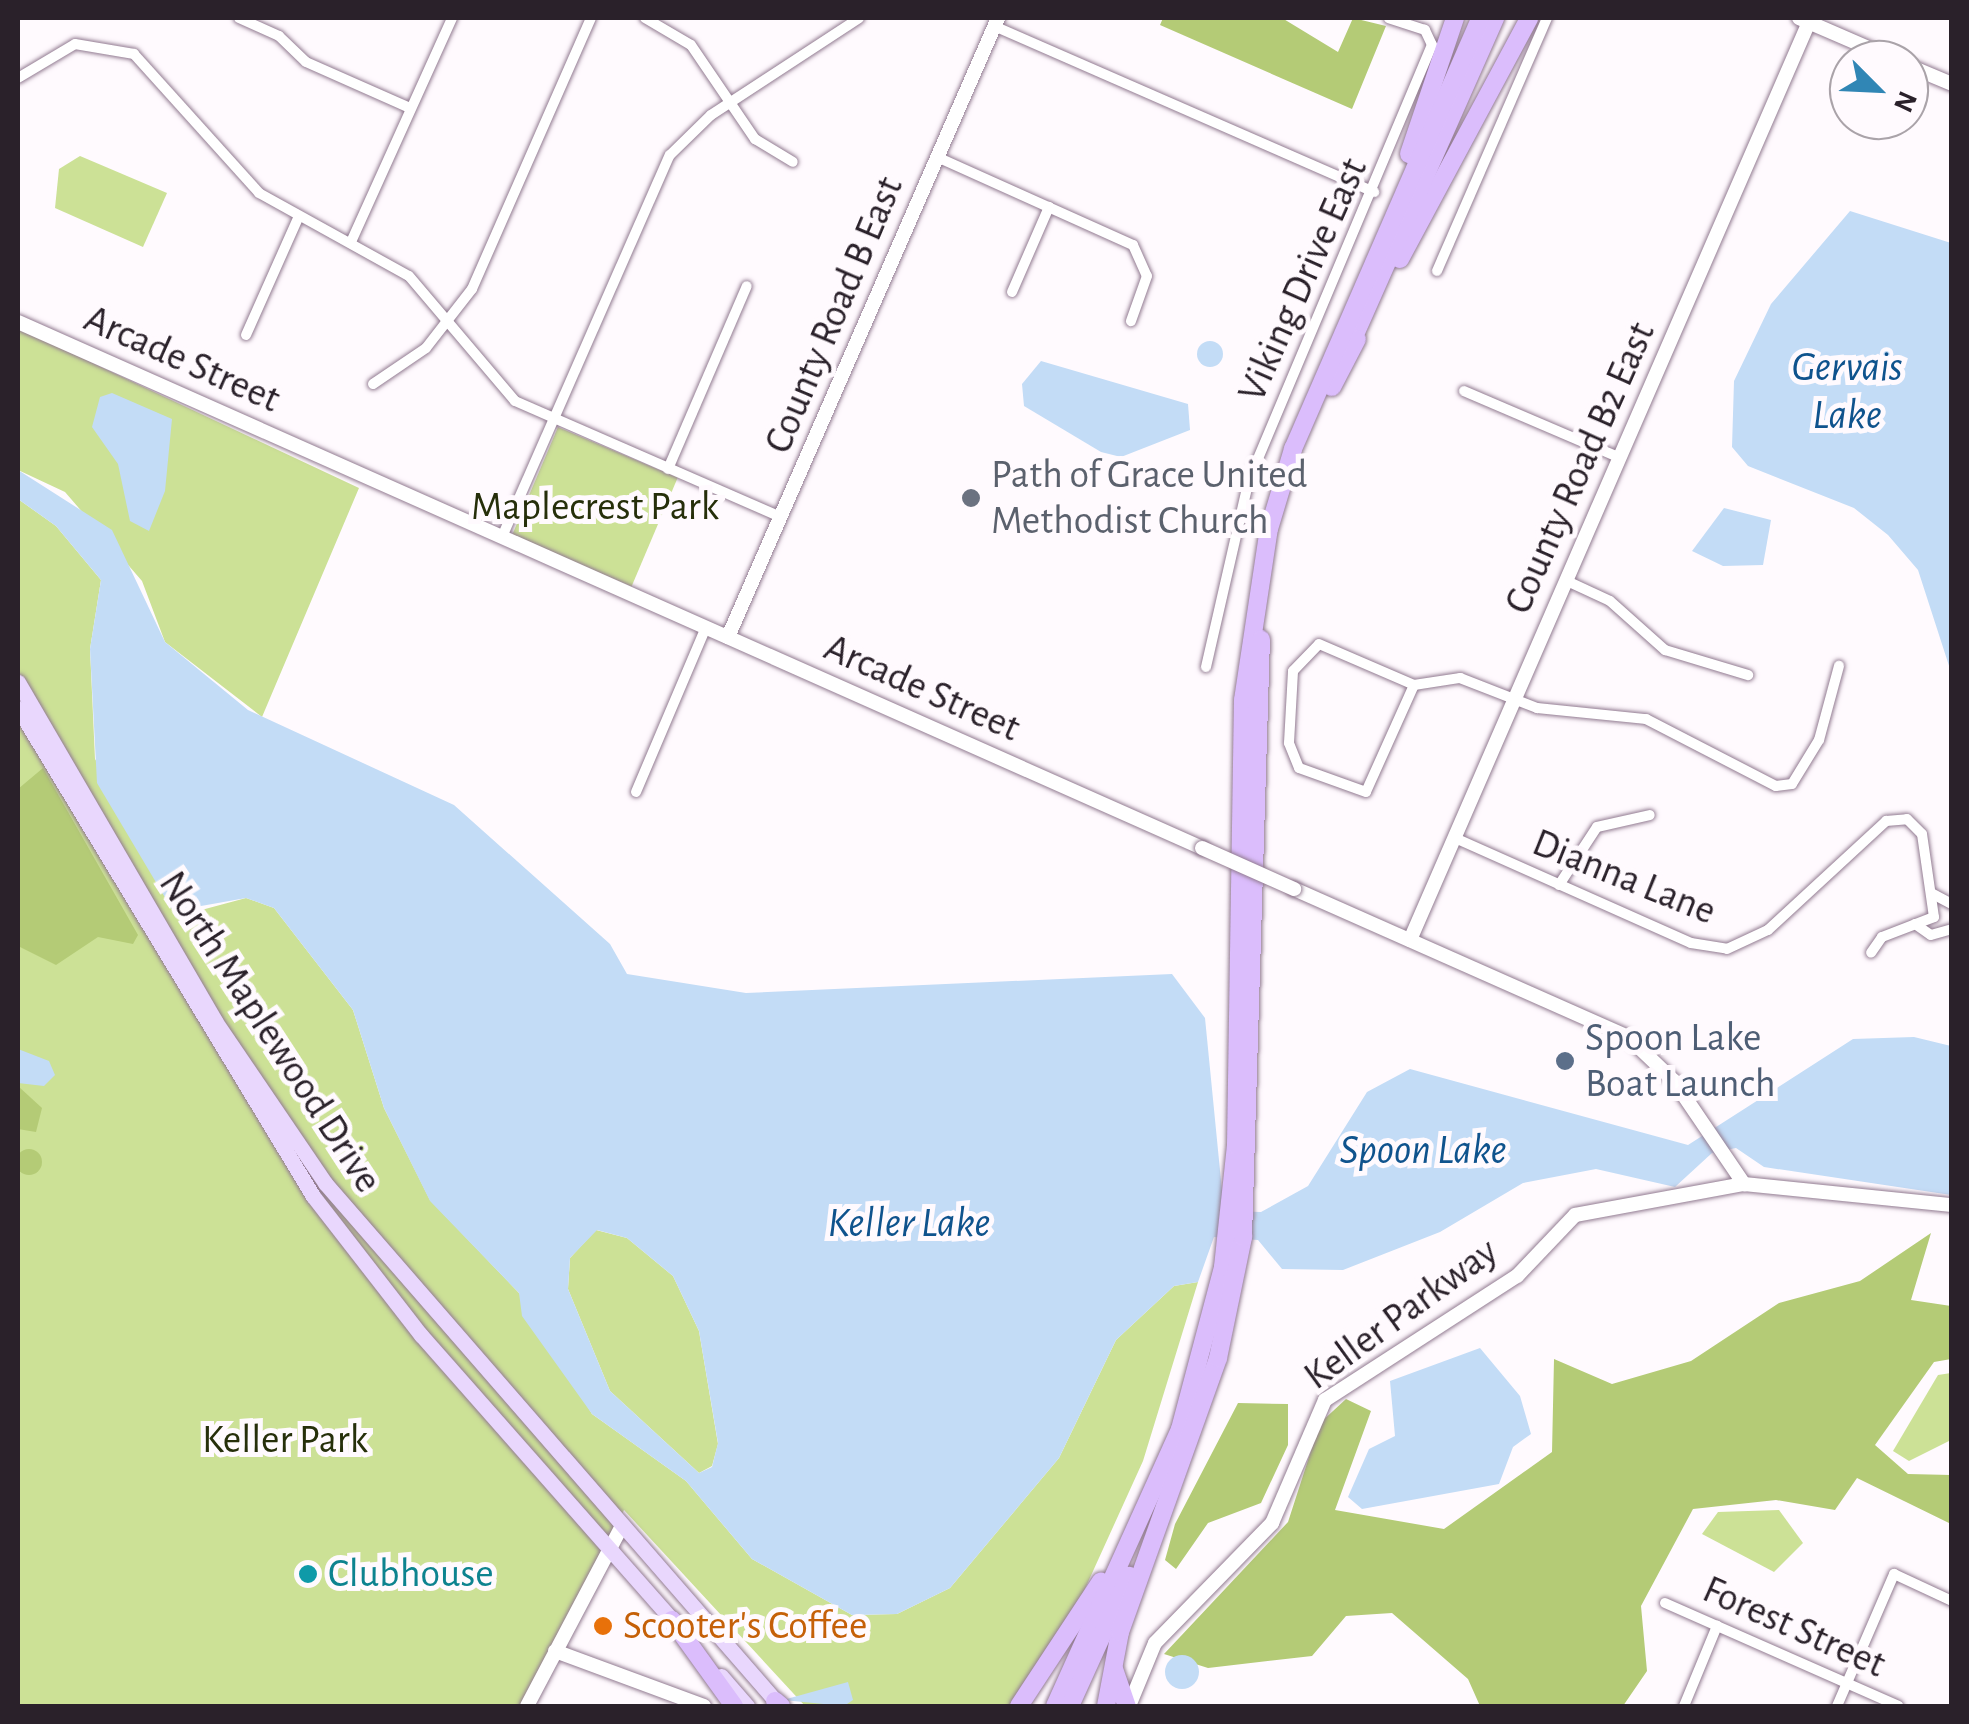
<!DOCTYPE html>
<html>
<head>
<meta charset="utf-8">
<style>
	body { margin:0 }
	#map { position:relative; width:1969px; height:1724px; overflow:hidden; background:#fffafe; font-family:"Alegreya Sans",sans-serif }
	div>[style] { position:absolute }
	[style*='--x'] { left:calc(var(--x)*1px); top:calc(var(--y)*1px); width:calc(var(--w)*1px); rotate:calc(var(--a)*1deg) }
	.green>* { inset:0; background:#cce196; transform-origin:0 0 }
	.forest>* { inset:0; background:#b4cb76 }
	.round { border-radius:50% }
	.water>* { inset:0; background:#c3dcf6 }
	.roads { filter:drop-shadow(0 0 2px #927b91) drop-shadow(0 0 2px #927b91) }
	.street>* { height:10px; margin:-5px; padding:0 5px; transform-origin:5px; border-radius:5px; background:#fff }
	.secondary>* { height:14px; margin:-7px; padding:0 7px; transform-origin:7px; border-radius:7px; background:#fff }
	.primary>* { height:15px; margin:-7.5px; padding:0 7.5px; transform-origin:7.5px; border-radius:7.5px; background:#e9d7fd }
	.highway>* { height:18px; margin:-9px; padding:0 9px; transform-origin:9px; border-radius:9px; background:#dbbdfc }
	.bridges { filter:drop-shadow(0 0 2px #927b91) drop-shadow(0 0 2px #927b91) }
	.secondary-bridge>* { height:14px; margin:-7px; padding:0 7px; transform-origin:7px; border-radius:7px; background:#fff }
	.dots>* { width:28px; height:28px; translate:-50% -50%; box-sizing:border-box; border:5px solid #fffafe; border-radius:50% }
	span { translate:-50% -50%; white-space:nowrap; text-align:center; line-height:1.15; -webkit-text-stroke:10px #fffafe; paint-order:stroke }
	.street-label { font-size:40px; color:#2a212a }
	.worship-label { font-size:40px; color:#5b616d }
	.left { translate:0 -50%; text-align:left }
	.park-label { font-size:40px; color:#262f0a }
	.service-label { font-size:40px; color:#4e5e75 }
	.culture-label { font-size:40px; color:#0d838f }
	.food-label { font-size:40px; color:#c56008 }
	.water-label { font-size:42px; color:#0f538d; font-style:italic }
	.frame { position:absolute; inset:0; border:20px solid #2a212a; pointer-events:none }
	.north { position:absolute; left:1829px; top:40px; width:100px; height:100px; box-sizing:border-box; background:#fffafe; border:2px solid #aaa3a9; border-radius:50%; rotate:114deg; font-size:28px; font-weight:700; line-height:40px; text-align:center; color:#2a212a }
	.north::after { content:''; display:block; margin:auto; width:35px; height:45px; background:#3086b5; clip-path:polygon(50% 0,100% 100%,50% 72%,0 100%) }
</style>
</head>
<body>
<div id="map">
	<div class="green">
		<i style="clip-path:polygon(80px 156px,167px 193px,143px 247px,55px 208px,59px 169px)"></i>
		<i style="clip-path:polygon(18px 328px,359px 488px,262px 717px,165px 642px,142px 581px,65px 492px,18px 470px)"></i>
		<i style="left:558px;top:427px;width:130px;height:118px;rotate:23deg"></i>
		<i style="clip-path:polygon(18px 499px,56px 526px,101px 580px,90px 649px,95px 759px,194px 912px,246px 898px,274px 908px,353px 1010px,384px 1108px,430px 1200px,519px 1293px,592px 1414px,686px 1481px,752px 1559px,852px 1615px,897px 1614px,950px 1588px,1059px 1458px,1116px 1340px,1174px 1286px,1198px 1282px,1143px 1461px,1059px 1646px,1009px 1706px,805px 1706px,624px 1510px,528px 1706px,18px 1706px)"></i>
		<i style="clip-path:polygon(596px 1230px,627px 1238px,673px 1276px,699px 1331px,718px 1444px,712px 1466px,699px 1473px,610px 1391px,568px 1289px,570px 1258px)"></i>
		<i style="clip-path:polygon(1951px 1373px,1951px 1440px,1909px 1461px,1893px 1451px,1938px 1375px)"></i>
		<i style="clip-path:polygon(1779px 1510px,1803px 1543px,1774px 1572px,1702px 1534px,1718px 1512px)"></i>
	</div>
	<div class="forest">
		<i style="clip-path:polygon(1163px 18px,1282px 18px,1338px 52px,1353px 18px,1386px 26px,1352px 109px,1160px 25px)"></i>
		<i style="clip-path:polygon(43px 768px,138px 935px,133px 944px,98px 937px,56px 965px,18px 946px,18px 789px)"></i>
		<i style="clip-path:polygon(18px 1086px,42px 1108px,36px 1132px,18px 1129px)"></i>
		<i class="round" style="left:16px;top:1149px;width:26px;height:26px"></i>
		<i style="clip-path:polygon(1931px 1233px,1911px 1300px,1951px 1306px,1951px 1359px,1934px 1362px,1875px 1445px,1908px 1474px,1951px 1475px,1951px 1524px,1857px 1478px,1835px 1510px,1776px 1500px,1693px 1509px,1641px 1606px,1647px 1671px,1623px 1706px,1480px 1706px,1468px 1679px,1392px 1613px,1346px 1616px,1312px 1656px,1208px 1668px,1164px 1654px,1288px 1522px,1320px 1423px,1346px 1399px,1371px 1411px,1335px 1510px,1444px 1529px,1552px 1452px,1554px 1359px,1612px 1384px,1691px 1361px,1779px 1303px,1860px 1281px)"></i>
		<i style="clip-path:polygon(1238px 1403px,1288px 1404px,1288px 1445px,1261px 1503px,1208px 1523px,1176px 1569px,1165px 1560px,1175px 1524px)"></i>
	</div>
	<div class="water">
		<i style="clip-path:polygon(1850px 211px,1951px 243px,1951px 672px,1918px 570px,1888px 535px,1854px 508px,1748px 466px,1732px 447px,1734px 381px,1771px 304px)"></i>
		<i class="round" style="left:1197px;top:341px;width:26px;height:26px"></i>
		<i style="clip-path:polygon(1041px 361px,1188px 404px,1190px 430px,1121px 457px,1101px 452px,1024px 406px,1022px 384px)"></i>
		<i style="clip-path:polygon(112px 393px,172px 419px,165px 491px,149px 531px,130px 521px,118px 464px,92px 427px,100px 397px)"></i>
		<i style="clip-path:polygon(evenodd,18px 470px,112px 530px,165px 642px,248px 710px,454px 805px,610px 944px,627px 974px,746px 993px,1172px 974px,1205px 1018px,1224px 1211px,1261px 1212px,1308px 1186px,1367px 1092px,1410px 1069px,1688px 1145px,1853px 1039px,1914px 1037px,1951px 1046px,1951px 1195px,1764px 1167px,1736px 1148px,1712px 1153px,1675px 1187px,1596px 1169px,1523px 1183px,1440px 1232px,1343px 1270px,1282px 1269px,1258px 1240px,1214px 1237px,1198px 1282px,1174px 1286px,1116px 1340px,1059px 1458px,950px 1588px,897px 1614px,852px 1615px,752px 1559px,686px 1481px,592px 1414px,522px 1316px,519px 1293px,430px 1201px,384px 1108px,353px 1010px,274px 908px,246px 898px,173px 911px,97px 783px,90px 649px,101px 580px,56px 526px,18px 499px,18px 470px,597px 1230px,627px 1238px,673px 1276px,699px 1331px,718px 1443px,712px 1467px,699px 1473px,610px 1391px,568px 1289px,570px 1258px,597px 1230px)"></i>
		<i style="clip-path:polygon(1724px 508px,1771px 520px,1763px 565px,1723px 566px,1692px 551px)"></i>
		<i style="clip-path:polygon(18px 1049px,49px 1061px,55px 1075px,44px 1086px,18px 1083px)"></i>
		<i style="clip-path:polygon(1480px 1348px,1520px 1396px,1531px 1434px,1513px 1447px,1499px 1484px,1362px 1509px,1348px 1497px,1369px 1449px,1395px 1436px,1390px 1381px)"></i>
		<i class="round" style="left:1165px;top:1655px;width:34px;height:34px"></i>
		<i style="clip-path:polygon(848px 1682px,853px 1700px,844px 1706px,783px 1700px)"></i>
	</div>
	<div class="roads">
		<div class="street">
			<i style="--x:239;--y:18;--w:44;--a:24.2"></i>
			<i style="--x:279;--y:36;--w:37;--a:44"></i>
			<i style="--x:306;--y:62;--w:114;--a:23.9"></i>
			<i style="--x:645;--y:18;--w:53;--a:30.4"></i>
			<i style="--x:691;--y:45;--w:114;--a:55.8"></i>
			<i style="--x:755;--y:139;--w:44;--a:31.2"></i>
			<i style="--x:994;--y:26;--w:415;--a:23.6"></i>
			<i style="--x:18;--y:78;--w:66;--a:-30.8"></i>
			<i style="--x:75;--y:44;--w:60;--a:9.6"></i>
			<i style="--x:134;--y:54;--w:187;--a:48"></i>
			<i style="--x:259;--y:193;--w:171;--a:29"></i>
			<i style="--x:409;--y:276;--w:164;--a:49.7"></i>
			<i style="--x:515;--y:401;--w:289;--a:23.6"></i>
			<i style="--x:937;--y:157;--w:215;--a:24.2"></i>
			<i style="--x:1133;--y:245;--w:34;--a:66"></i>
			<i style="--x:1147;--y:276;--w:48;--a:109.6"></i>
			<i style="--x:351;--y:242;--w:246;--a:-65.7"></i>
			<i style="--x:1437;--y:271;--w:276;--a:-66.5"></i>
			<i style="--x:1012;--y:292;--w:93;--a:-66.5"></i>
			<i style="--x:246;--y:335;--w:128;--a:-66"></i>
			<i style="--x:373;--y:384;--w:64;--a:-34.2"></i>
			<i style="--x:426;--y:348;--w:75;--a:-52.1"></i>
			<i style="--x:472;--y:289;--w:296;--a:-66.3"></i>
			<i style="--x:1464;--y:391;--w:170;--a:23.2"></i>
			<i style="--x:668;--y:469;--w:199;--a:-66.7"></i>
			<i style="--x:502;--y:537;--w:417;--a:-66.3"></i>
			<i style="--x:670;--y:155;--w:57;--a:-44.3"></i>
			<i style="--x:711;--y:115;--w:177;--a:-33.2"></i>
			<i style="--x:1567;--y:581;--w:47;--a:24.9"></i>
			<i style="--x:1610;--y:601;--w:74;--a:41.7"></i>
			<i style="--x:1665;--y:650;--w:87;--a:16.8"></i>
			<i style="--x:1206;--y:667;--w:192;--a:-77.1"></i>
			<i style="--x:1249;--y:480;--w:472;--a:-67.2"></i>
			<i style="--x:1432;--y:45;--w:17;--a:-115"></i>
			<i style="--x:1425;--y:30;--w:38;--a:-162"></i>
			<i style="--x:1414;--y:685;--w:117;--a:114.2"></i>
			<i style="--x:1366;--y:792;--w:71;--a:-160.3"></i>
			<i style="--x:1299;--y:768;--w:27;--a:-112"></i>
			<i style="--x:1289;--y:743;--w:72;--a:-86.8"></i>
			<i style="--x:1293;--y:671;--w:37;--a:-46"></i>
			<i style="--x:1319;--y:644;--w:103;--a:23.3"></i>
			<i style="--x:1414;--y:685;--w:47;--a:-8.7"></i>
			<i style="--x:1460;--y:678;--w:83;--a:21.3"></i>
			<i style="--x:1537;--y:708;--w:110;--a:5.8"></i>
			<i style="--x:1646;--y:719;--w:146;--a:27.3"></i>
			<i style="--x:1776;--y:786;--w:16;--a:-7"></i>
			<i style="--x:1792;--y:784;--w:52;--a:-58.5"></i>
			<i style="--x:1819;--y:740;--w:77;--a:-74.9"></i>
			<i style="--x:636;--y:792;--w:179;--a:-67"></i>
			<i style="--x:1455;--y:838;--w:258;--a:24"></i>
			<i style="--x:1691;--y:943;--w:36;--a:9"></i>
			<i style="--x:1727;--y:949;--w:45;--a:-24.9"></i>
			<i style="--x:1768;--y:930;--w:161;--a:-42.7"></i>
			<i style="--x:1886;--y:821;--w:21;--a:-5"></i>
			<i style="--x:1907;--y:819;--w:21;--a:45"></i>
			<i style="--x:1922;--y:834;--w:84;--a:81.8"></i>
			<i style="--x:1934;--y:917;--w:56;--a:159"></i>
			<i style="--x:1882;--y:937;--w:19;--a:125"></i>
			<i style="--x:1559;--y:885;--w:69;--a:-56.8"></i>
			<i style="--x:1597;--y:827;--w:54;--a:-12.8"></i>
			<i style="--x:1931;--y:893;--w:24;--a:28"></i>
			<i style="--x:1915;--y:924;--w:19;--a:35"></i>
			<i style="--x:1931;--y:935;--w:22;--a:-16"></i>
			<i style="--x:1665;--y:1603;--w:255;--a:23.8"></i>
			<i style="--x:1684;--y:1706;--w:87;--a:-67.6"></i>
			<i style="--x:1837;--y:1706;--w:144;--a:-66.6"></i>
			<i style="--x:1894;--y:1574;--w:64;--a:25"></i>
		</div>
		<div class="secondary">
			<i style="--x:1799;--y:18;--w:106;--a:23.4"></i>
			<i style="--x:1909;--y:66;--w:47;--a:22.7"></i>
			<i style="--x:18;--y:322;--w:1296;--a:23.95"></i>
			<i style="--x:728;--y:637;--w:675;--a:-66.43"></i>
			<i style="--x:1294;--y:889;--w:365;--a:23.9"></i>
			<i style="--x:1628;--y:1037;--w:64;--a:43.7"></i>
			<i style="--x:1674;--y:1081;--w:125;--a:55.8"></i>
			<i style="--x:1410;--y:940;--w:1001;--a:-66.51"></i>
			<i style="--x:555;--y:1651;--w:159;--a:20.3"></i>
			<i style="--x:527;--y:1706;--w:201;--a:-62.2"></i>
			<i style="--x:1129;--y:1706;--w:68;--a:-67.6"></i>
			<i style="--x:1155;--y:1643;--w:168;--a:-45.7"></i>
			<i style="--x:1272;--y:1523;--w:134;--a:-66.7"></i>
			<i style="--x:1325;--y:1400;--w:229;--a:-32.9"></i>
			<i style="--x:1517;--y:1276;--w:84;--a:-46.4"></i>
			<i style="--x:1575;--y:1215;--w:172;--a:-10.4"></i>
			<i style="--x:1744;--y:1184;--w:209;--a:5.8"></i>
		</div>
		<div class="primary">
			<i style="--x:18;--y:682;--w:392;--a:59.8"></i>
			<i style="--x:215;--y:1021;--w:196;--a:55.8"></i>
			<i style="--x:325;--y:1183;--w:693;--a:48.98"></i>
			<i style="--x:18;--y:708;--w:570;--a:58.85"></i>
			<i style="--x:313;--y:1196;--w:176;--a:52.2"></i>
			<i style="--x:421;--y:1335;--w:390;--a:48.6"></i>
			<i style="--x:721;--y:1676;--w:40;--a:49"></i>
		</div>
		<div class="highway">
			<i style="--x:1409;--y:154;--w:144;--a:-71.3"></i>
			<i style="--x:1400;--y:259;--w:273;--a:-61.8"></i>
			<i style="--x:1349;--y:348;--w:361;--a:-66.1"></i>
			<i style="--x:1332;--y:387;--w:54;--a:-62.5"></i>
			<i style="--x:672;--y:1620;--w:106;--a:54.2"></i>
			<i style="--x:1114;--y:1669;--w:39;--a:71"></i>
			<i style="--x:775;--y:1701;--w:8;--a:40"></i>
			<i style="--x:1019;--y:1706;--w:149;--a:-56.7"></i>
			<i style="--x:1055;--y:1706;--w:304;--a:-65.7"></i>
			<i style="--x:1180;--y:1429;--w:168;--a:-75.1"></i>
			<i style="--x:1223;--y:1267;--w:123;--a:-83.9"></i>
			<i style="--x:1236;--y:1145;--w:445;--a:-89.1"></i>
			<i style="--x:1243;--y:700;--w:173;--a:-81.4"></i>
			<i style="--x:1269;--y:529;--w:84;--a:-73.3"></i>
			<i style="--x:1293;--y:449;--w:470;--a:-66.5"></i>
			<i style="--x:1070;--y:1706;--w:143;--a:-65.6"></i>
			<i style="--x:1106;--y:1706;--w:75;--a:-79.3"></i>
			<i style="--x:1120;--y:1632;--w:291;--a:-70.3"></i>
			<i style="--x:1218;--y:1358;--w:124;--a:-78.3"></i>
			<i style="--x:1243;--y:1237;--w:598;--a:-88.28"></i>
		</div>
	</div>
	<div class="bridges">
		<div class="secondary-bridge">
			<i style="--x:1202;--y:848;--w:101;--a:24"></i>
		</div>
	</div>
	<div class="dots">
		<i style="left:971px;top:498px;background:#6b7280"></i>
		<i style="left:1565px;top:1061px;background:#5c6f8a"></i>
		<i style="left:308px;top:1574px;background:#0f9aa8"></i>
		<i style="left:603px;top:1626px;background:#e8710a"></i>
	</div>
	<div class="street-label">
		<span style="left:1303px;top:280px;rotate:-66deg">Viking Drive East</span>
		<span style="left:834px;top:315px;rotate:-67deg">County Road B East</span>
		<span style="left:182px;top:359px;rotate:24deg">Arcade Street</span>
		<span style="left:1580px;top:468px;rotate:-66deg">County Road B2 East</span>
		<span style="left:922px;top:688px;rotate:24deg">Arcade Street</span>
		<span style="left:1624px;top:877px;rotate:22deg">Dianna Lane</span>
		<span style="left:270px;top:1032px;rotate:57deg">North Maplewood Drive</span>
		<span style="left:1401px;top:1314px;rotate:-36deg">Keller Parkway</span>
		<span style="left:1794px;top:1627px;rotate:24deg">Forest Street</span>
	</div>
	<div class="worship-label">
		<span class="left" style="left:991px;top:498px">Path of Grace United<br>Methodist Church</span>
	</div>
	<div class="park-label">
		<span style="left:595px;top:507px">Maplecrest Park</span>
		<span style="left:285px;top:1440px">Keller Park</span>
	</div>
	<div class="service-label">
		<span class="left" style="left:1585px;top:1061px">Spoon Lake<br>Boat Launch</span>
	</div>
	<div class="culture-label">
		<span class="left" style="left:328px;top:1574px">Clubhouse</span>
	</div>
	<div class="food-label">
		<span class="left" style="left:623px;top:1626px">Scooter's Coffee</span>
	</div>
	<div class="water-label">
		<span style="left:1847px;top:391px">Gervais<br>Lake</span>
		<span style="left:1423px;top:1150px">Spoon Lake</span>
		<span style="left:909px;top:1223px">Keller Lake</span>
	</div>
	<div class="frame"></div>
	<div class="north">N</div>
</div>
</body>
</html>
